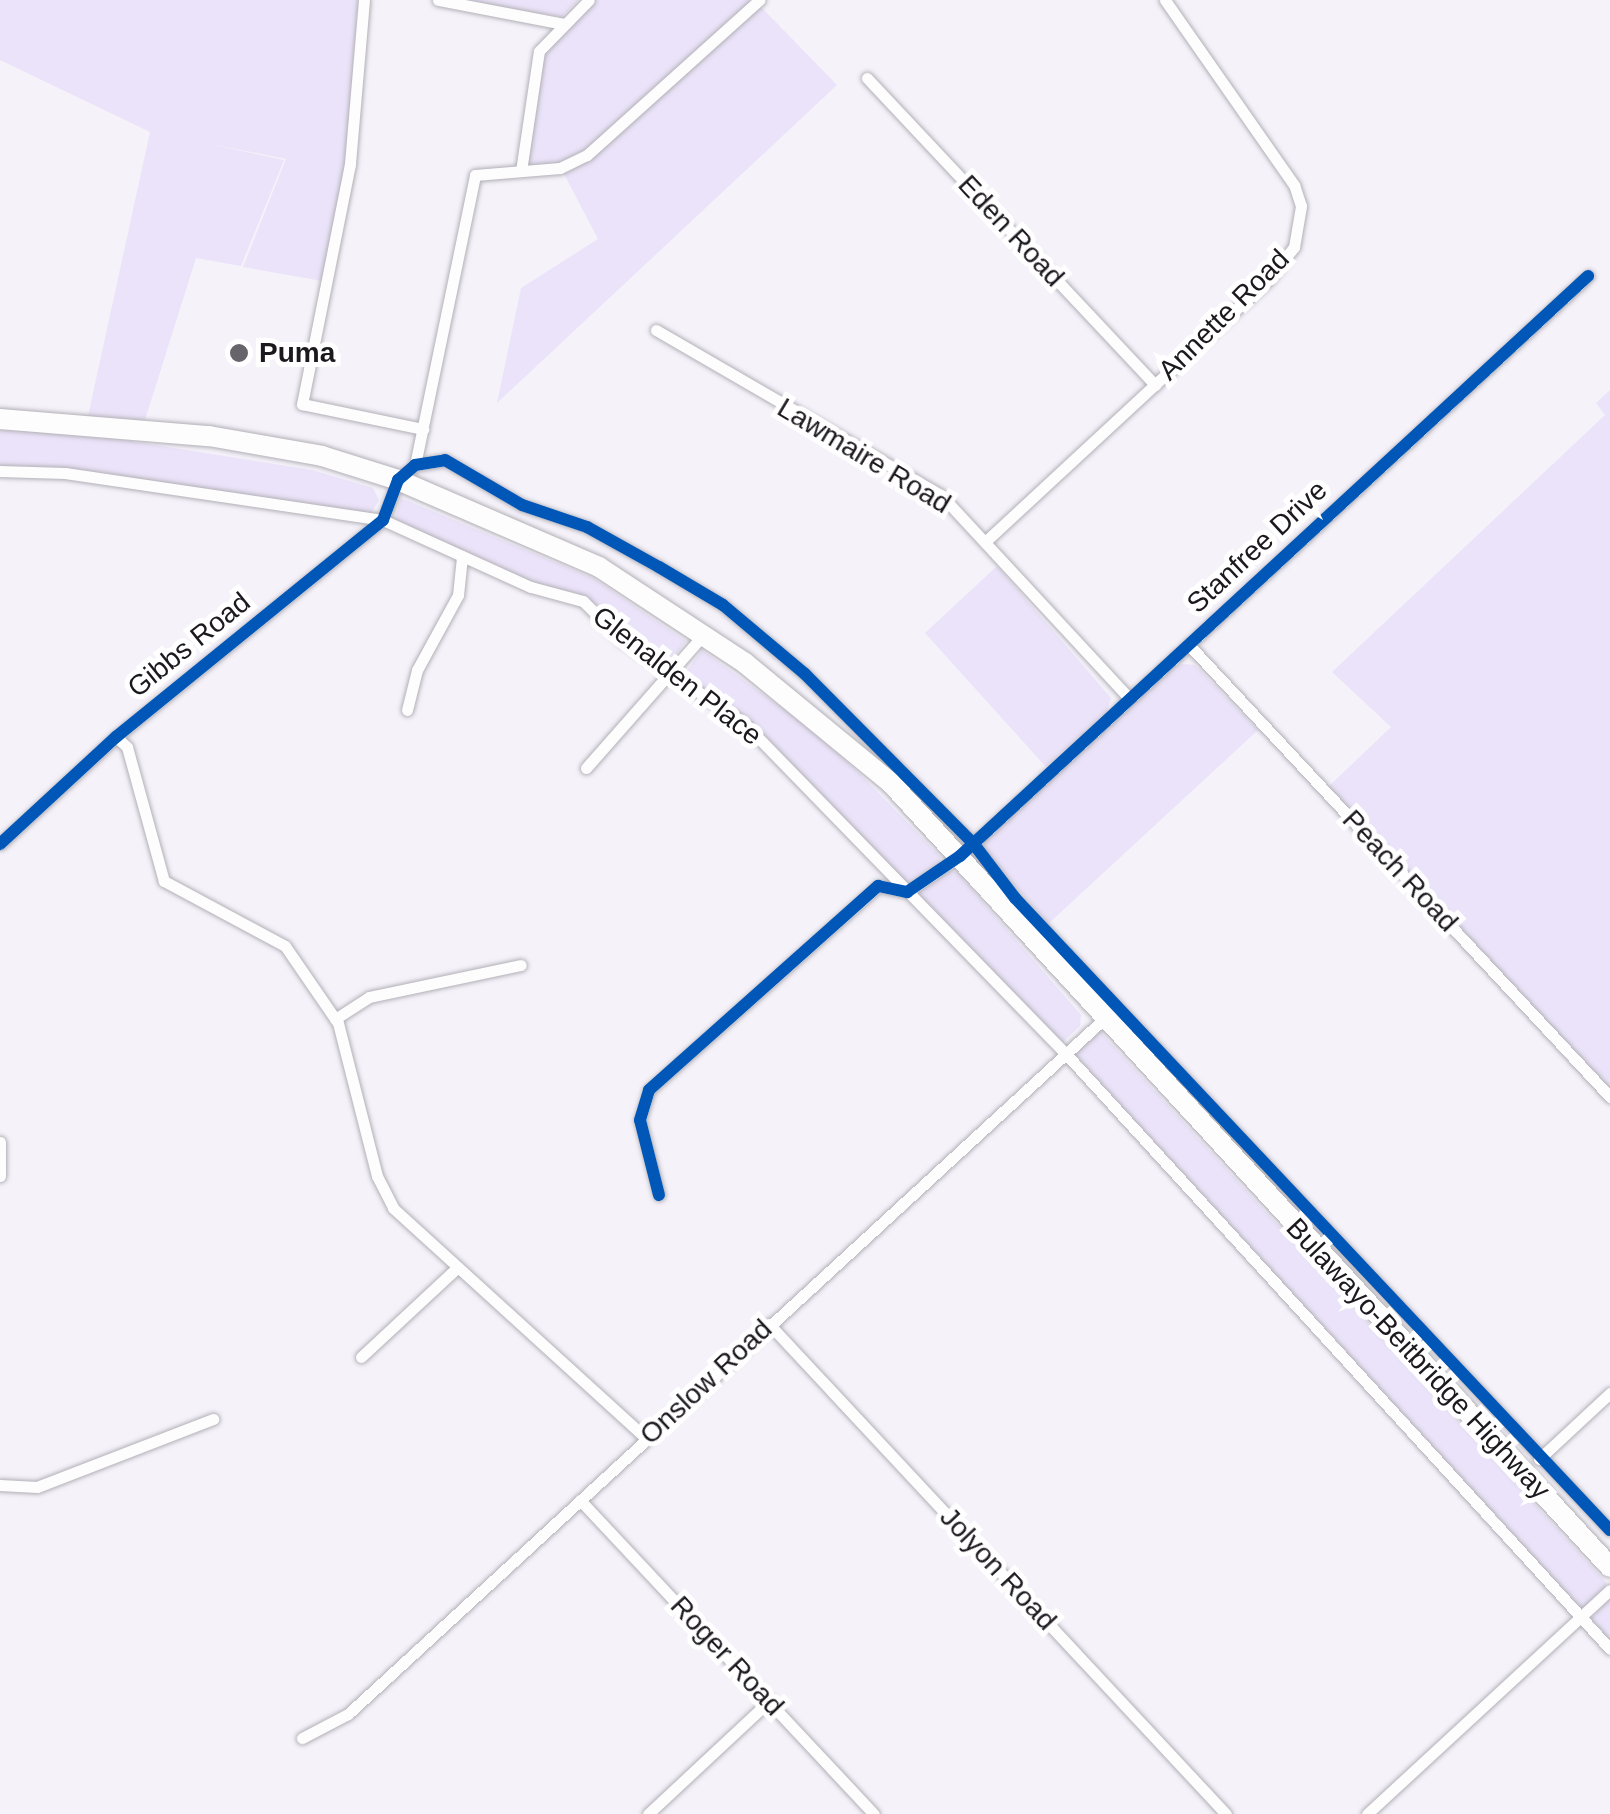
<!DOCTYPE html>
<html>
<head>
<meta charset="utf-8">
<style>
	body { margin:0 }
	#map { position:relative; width:1610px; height:1814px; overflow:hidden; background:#f5f2fa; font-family:Arial,sans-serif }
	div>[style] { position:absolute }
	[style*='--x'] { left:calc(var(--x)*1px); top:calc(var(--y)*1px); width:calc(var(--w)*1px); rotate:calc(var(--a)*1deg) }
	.green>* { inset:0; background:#ebe3f9 }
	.roads { filter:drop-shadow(0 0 2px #b2b0b6) drop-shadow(0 0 2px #b2b0b6) }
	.street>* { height:11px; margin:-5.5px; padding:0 5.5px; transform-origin:5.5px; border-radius:5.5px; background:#fefdfe }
	.highway>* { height:20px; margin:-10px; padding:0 10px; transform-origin:10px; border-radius:10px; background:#fefdfe }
	.cycleway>* { height:12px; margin:-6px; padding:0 6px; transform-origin:6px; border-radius:6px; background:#0057b8 }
	.dots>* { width:28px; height:28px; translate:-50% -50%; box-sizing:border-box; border:5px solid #fff; border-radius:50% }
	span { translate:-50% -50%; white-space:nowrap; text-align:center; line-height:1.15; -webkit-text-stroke:10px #fff; paint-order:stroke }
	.street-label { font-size:28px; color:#1b181e }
	.poi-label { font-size:28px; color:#1b181e; font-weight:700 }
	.left { translate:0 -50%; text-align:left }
</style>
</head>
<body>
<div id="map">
	<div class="green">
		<i style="clip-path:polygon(0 0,358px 0,346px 164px,322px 281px,243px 267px,286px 159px,206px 143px,284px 160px,241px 266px,196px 258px,144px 423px,88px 416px,150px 132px,0 60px)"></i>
		<i style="clip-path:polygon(460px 0,579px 0,561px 17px)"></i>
		<i style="clip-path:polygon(595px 0,753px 0,585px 152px,559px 165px,526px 167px,543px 53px)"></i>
		<i style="clip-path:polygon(759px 5px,837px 85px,497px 403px,521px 288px,598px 239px,563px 172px)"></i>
		<i style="clip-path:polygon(1610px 390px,1610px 1090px,1327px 788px,1391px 727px,1332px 672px,1605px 415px,1596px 403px)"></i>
		<i style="clip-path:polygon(0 430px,73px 432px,312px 470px,373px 488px,379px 500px,370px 515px,0 469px)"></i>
		<i style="clip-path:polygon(401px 498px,593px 578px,686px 641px,667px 666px,622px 637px,585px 599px,531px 582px,394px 521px)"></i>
		<i style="clip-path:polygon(997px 566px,1111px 698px,1107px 711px,1046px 767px,925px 633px)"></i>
		<i style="clip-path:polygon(702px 650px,808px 727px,857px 771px,941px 857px,937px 867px,904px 885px,747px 722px,683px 676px)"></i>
		<i style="clip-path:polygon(1182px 664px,1195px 665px,1258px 730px,1048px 924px,984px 849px,985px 839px,1168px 670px)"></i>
		<i style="clip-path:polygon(947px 871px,957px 872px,1081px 1015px,1080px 1026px,1061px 1044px,914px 894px)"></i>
		<i style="clip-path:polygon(1098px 1029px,1606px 1582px,1606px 1590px,1581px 1614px,1069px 1054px)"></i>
		<i style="clip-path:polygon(1610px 1597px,1610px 1644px,1589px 1621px)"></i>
	</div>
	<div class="roads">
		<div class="street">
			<i style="--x:364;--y:0;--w:165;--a:94.9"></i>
			<i style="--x:350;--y:164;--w:245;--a:101.3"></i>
			<i style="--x:302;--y:404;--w:124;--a:11.7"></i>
			<i style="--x:438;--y:0;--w:128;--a:10.8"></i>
			<i style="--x:867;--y:78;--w:421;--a:46.8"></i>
			<i style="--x:521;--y:171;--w:121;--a:-81.5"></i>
			<i style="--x:539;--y:51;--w:71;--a:-45.6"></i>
			<i style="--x:656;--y:330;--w:329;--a:30.1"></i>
			<i style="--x:941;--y:495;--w:277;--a:47.2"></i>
			<i style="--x:415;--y:465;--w:296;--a:-78.3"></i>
			<i style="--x:475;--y:175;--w:85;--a:-4.7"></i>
			<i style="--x:560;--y:168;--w:30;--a:-26"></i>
			<i style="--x:587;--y:155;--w:232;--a:-42"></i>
			<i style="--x:0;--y:471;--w:65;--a:1.8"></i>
			<i style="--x:65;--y:473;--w:321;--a:8.4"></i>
			<i style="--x:383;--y:520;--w:162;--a:24.4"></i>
			<i style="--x:531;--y:587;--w:54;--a:15.1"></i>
			<i style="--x:583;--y:601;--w:55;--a:45"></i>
			<i style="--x:622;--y:640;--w:148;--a:34.2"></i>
			<i style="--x:744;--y:723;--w:462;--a:45.8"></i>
			<i style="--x:1066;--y:1054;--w:806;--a:47.56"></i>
			<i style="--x:987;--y:540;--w:384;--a:-42.8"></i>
			<i style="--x:1269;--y:279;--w:41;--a:-52"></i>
			<i style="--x:1294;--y:247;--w:42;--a:-80.3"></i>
			<i style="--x:1301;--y:206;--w:22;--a:-108"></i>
			<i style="--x:1294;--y:185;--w:226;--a:-124.9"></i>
			<i style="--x:1189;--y:645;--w:618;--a:47.03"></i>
			<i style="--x:407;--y:710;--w:41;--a:-76"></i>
			<i style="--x:417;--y:670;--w:85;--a:-61.3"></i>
			<i style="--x:458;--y:595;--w:39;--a:-84"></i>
			<i style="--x:116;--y:737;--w:15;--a:42"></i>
			<i style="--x:127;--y:747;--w:139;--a:74.6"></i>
			<i style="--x:164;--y:881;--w:137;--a:28.2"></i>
			<i style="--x:285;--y:946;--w:93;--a:55.5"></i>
			<i style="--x:338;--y:1023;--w:158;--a:75.7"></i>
			<i style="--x:377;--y:1176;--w:36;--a:63"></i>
			<i style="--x:393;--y:1208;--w:342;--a:42.3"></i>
			<i style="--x:586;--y:768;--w:179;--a:-48.6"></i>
			<i style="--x:0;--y:844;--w:158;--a:-42.7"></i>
			<i style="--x:116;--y:737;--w:344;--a:-39.1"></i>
			<i style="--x:383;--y:520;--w:43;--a:-69.4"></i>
			<i style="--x:398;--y:480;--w:23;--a:-41"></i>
			<i style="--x:415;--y:465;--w:30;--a:-9"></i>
			<i style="--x:445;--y:460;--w:89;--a:30.3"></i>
			<i style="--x:522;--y:505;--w:69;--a:18.7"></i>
			<i style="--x:587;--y:527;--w:82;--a:29.1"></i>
			<i style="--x:659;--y:567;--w:74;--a:30.7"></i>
			<i style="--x:723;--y:605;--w:107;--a:40.1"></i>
			<i style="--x:805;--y:674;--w:238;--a:45.2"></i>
			<i style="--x:973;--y:843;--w:69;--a:52.6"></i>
			<i style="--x:1015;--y:898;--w:868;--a:46.73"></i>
			<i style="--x:335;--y:1019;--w:40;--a:-32.9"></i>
			<i style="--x:369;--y:997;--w:155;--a:-11.9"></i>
			<i style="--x:0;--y:1142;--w:34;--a:90"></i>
			<i style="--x:659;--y:1195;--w:77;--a:-104.2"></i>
			<i style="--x:640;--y:1120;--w:31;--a:-73"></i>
			<i style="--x:649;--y:1090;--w:307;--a:-41.7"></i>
			<i style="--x:878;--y:886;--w:30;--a:12"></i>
			<i style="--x:907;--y:892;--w:64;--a:-34.2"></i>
			<i style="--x:960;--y:856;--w:855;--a:-42.72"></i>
			<i style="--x:769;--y:1324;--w:670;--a:47"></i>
			<i style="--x:361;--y:1357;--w:132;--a:-42.9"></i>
			<i style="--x:1539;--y:1459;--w:97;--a:-42.9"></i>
			<i style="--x:0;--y:1485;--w:37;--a:3"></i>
			<i style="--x:37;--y:1487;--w:189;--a:-21.1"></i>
			<i style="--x:580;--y:1500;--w:430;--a:46.9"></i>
			<i style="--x:302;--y:1738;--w:52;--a:-27.6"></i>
			<i style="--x:348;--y:1714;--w:1028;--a:-42.6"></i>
			<i style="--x:648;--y:1814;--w:166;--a:-43"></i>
			<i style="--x:1367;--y:1814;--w:330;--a:-42.7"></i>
		</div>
		<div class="highway">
			<i style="--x:0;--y:419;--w:210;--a:4.7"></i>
			<i style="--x:209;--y:436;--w:115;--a:10"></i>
			<i style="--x:322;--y:456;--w:80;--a:17.5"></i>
			<i style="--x:398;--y:480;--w:219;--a:23.4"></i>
			<i style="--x:599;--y:567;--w:175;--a:33.3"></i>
			<i style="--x:745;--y:663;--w:188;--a:39.4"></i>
			<i style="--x:890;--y:782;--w:1065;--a:47.47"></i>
		</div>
	</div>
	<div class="cycleway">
		<i style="--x:0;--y:844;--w:158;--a:-42.7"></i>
		<i style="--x:116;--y:737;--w:344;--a:-39.1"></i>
		<i style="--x:383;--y:520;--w:43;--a:-69.4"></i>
		<i style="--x:398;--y:480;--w:23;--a:-41"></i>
		<i style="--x:415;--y:465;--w:30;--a:-9"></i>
		<i style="--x:445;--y:460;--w:89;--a:30.3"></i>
		<i style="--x:522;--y:505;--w:69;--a:18.7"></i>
		<i style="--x:587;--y:527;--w:82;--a:29.1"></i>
		<i style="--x:659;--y:567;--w:74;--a:30.7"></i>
		<i style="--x:723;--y:605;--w:107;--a:40.1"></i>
		<i style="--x:805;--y:674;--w:238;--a:45.2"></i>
		<i style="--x:973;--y:843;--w:69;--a:52.6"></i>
		<i style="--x:1015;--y:898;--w:868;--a:46.73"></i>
		<i style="--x:659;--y:1195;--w:77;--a:-104.2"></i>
		<i style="--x:640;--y:1120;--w:31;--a:-73"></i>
		<i style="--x:649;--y:1090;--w:307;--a:-41.7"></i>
		<i style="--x:878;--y:886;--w:30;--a:12"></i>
		<i style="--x:907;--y:892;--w:64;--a:-34.2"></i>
		<i style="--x:960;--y:856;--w:855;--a:-42.72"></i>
	</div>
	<div class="dots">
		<i style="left:239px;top:353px;background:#67646b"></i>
	</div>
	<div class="street-label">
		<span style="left:1011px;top:231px;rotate:47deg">Eden Road</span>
		<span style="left:1224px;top:315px;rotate:-45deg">Annette Road</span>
		<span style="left:864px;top:456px;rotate:31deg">Lawmaire Road</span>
		<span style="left:1257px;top:547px;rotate:-43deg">Stanfree Drive</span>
		<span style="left:189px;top:645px;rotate:-39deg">Gibbs Road</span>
		<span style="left:677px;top:676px;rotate:38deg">Glenalden Place</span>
		<span style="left:1400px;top:871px;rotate:47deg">Peach Road</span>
		<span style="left:1418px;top:1359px;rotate:47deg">Bulawayo-Beitbridge Highway</span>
		<span style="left:706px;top:1382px;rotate:-43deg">Onslow Road</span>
		<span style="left:998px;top:1569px;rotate:47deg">Jolyon Road</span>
		<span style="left:727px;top:1656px;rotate:47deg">Roger Road</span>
	</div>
	<div class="poi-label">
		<span class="left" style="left:259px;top:353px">Puma</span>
	</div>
</div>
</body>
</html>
